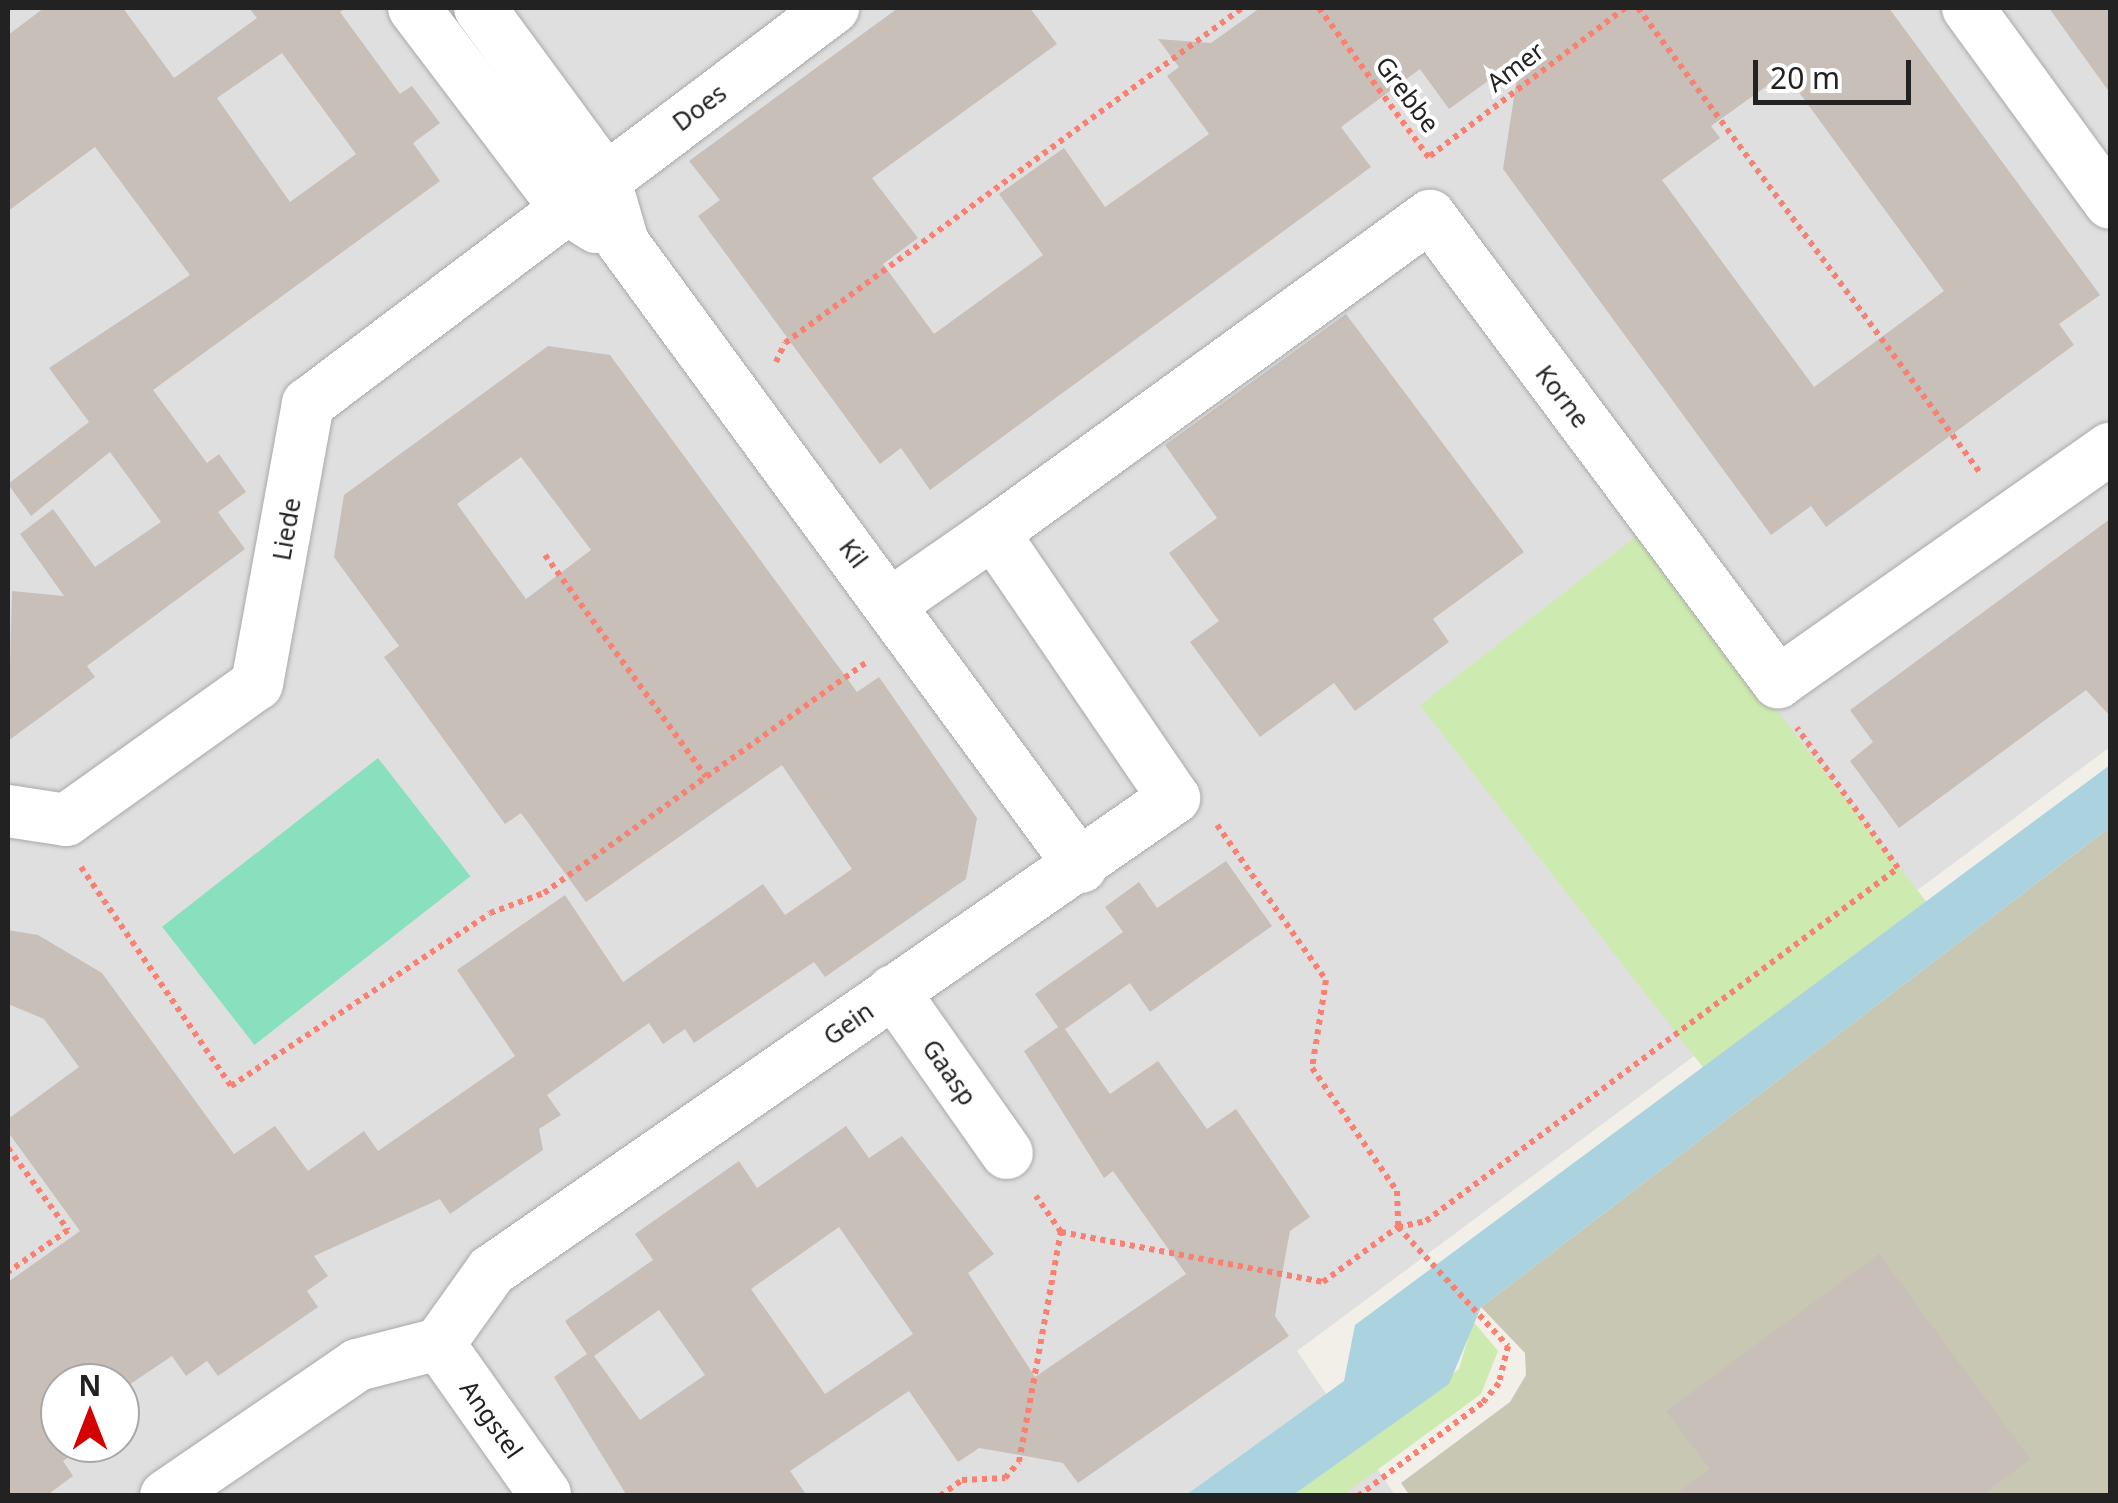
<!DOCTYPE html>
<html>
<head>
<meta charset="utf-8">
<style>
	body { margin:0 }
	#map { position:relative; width:2118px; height:1503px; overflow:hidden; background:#f2efe9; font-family:"Noto Sans",sans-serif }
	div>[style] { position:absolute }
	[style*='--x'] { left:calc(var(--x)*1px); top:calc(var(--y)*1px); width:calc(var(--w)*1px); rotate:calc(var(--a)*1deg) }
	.residential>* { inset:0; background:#e0dfdf }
	.construction>* { inset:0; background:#c7c7b4 }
	.grass>* { inset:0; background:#cdebb0; transform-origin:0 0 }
	.pitch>* { inset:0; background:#88e0be; transform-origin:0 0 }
	.water>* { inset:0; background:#aad3df }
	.building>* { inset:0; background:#c7bfb8 }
	.path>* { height:6px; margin-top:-3px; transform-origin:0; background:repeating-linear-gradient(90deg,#fa8072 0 5px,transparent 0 10px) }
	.roads { filter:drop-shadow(0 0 2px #a9a9a9) drop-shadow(0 0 2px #a9a9a9) }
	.street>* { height:52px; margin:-26px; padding:0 26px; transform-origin:26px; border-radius:26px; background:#fff }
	span { translate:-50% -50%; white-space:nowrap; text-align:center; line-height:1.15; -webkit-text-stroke:8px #fff; paint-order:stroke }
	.street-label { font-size:25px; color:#222 }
	.frame { position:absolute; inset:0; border:10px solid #222; pointer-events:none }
	.north { position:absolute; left:40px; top:1363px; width:100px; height:100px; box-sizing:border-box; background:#fff; border:2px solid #a7a7a7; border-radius:50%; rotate:0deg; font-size:28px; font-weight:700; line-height:40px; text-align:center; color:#222 }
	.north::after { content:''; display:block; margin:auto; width:35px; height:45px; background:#d40000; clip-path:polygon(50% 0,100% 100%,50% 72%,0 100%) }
	.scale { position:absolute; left:1753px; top:60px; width:158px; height:45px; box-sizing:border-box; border:5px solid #222; border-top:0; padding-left:12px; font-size:30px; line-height:35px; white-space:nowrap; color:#222; -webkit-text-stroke:8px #fff; paint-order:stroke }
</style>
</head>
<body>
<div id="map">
	<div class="residential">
		<i style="clip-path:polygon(evenodd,8px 8px,2110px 8px,2110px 747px,1297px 1351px,1395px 1495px,8px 1496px,8px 8px,60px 1383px,120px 1383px,120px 1443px,60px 1443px,60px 1383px)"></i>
	</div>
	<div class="construction">
		<i style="clip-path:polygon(2110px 827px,2110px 1495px,1410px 1496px,1401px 1483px,1510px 1402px,1526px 1375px,1525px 1353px,1481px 1307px)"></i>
	</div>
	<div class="grass">
		<i style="left:1639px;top:534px;width:470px;height:278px;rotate:52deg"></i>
		<i style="clip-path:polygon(1473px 1321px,1498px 1351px,1481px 1394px,1343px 1495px,1293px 1496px,1459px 1369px)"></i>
	</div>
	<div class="pitch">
		<i style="left:378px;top:758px;width:150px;height:274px;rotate:52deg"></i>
	</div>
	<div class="water">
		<i style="clip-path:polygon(2110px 765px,2110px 827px,1481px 1307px,1449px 1384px,1293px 1495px,1186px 1495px,1344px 1381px,1355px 1325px)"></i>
	</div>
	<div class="building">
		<i style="clip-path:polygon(evenodd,44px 8px,123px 8px,174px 78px,257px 18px,249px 8px,346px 8px,340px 12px,400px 94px,412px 86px,440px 123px,413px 143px,440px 181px,153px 390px,207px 463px,219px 454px,246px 492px,218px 512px,245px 549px,87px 666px,95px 677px,8px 741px,12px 591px,64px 596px,20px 534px,53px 509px,95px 567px,161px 522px,110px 452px,31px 516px,8px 484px,89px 422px,49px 368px,190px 275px,95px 147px,8px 211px,8px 35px,44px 8px,282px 53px,356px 154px,290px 202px,217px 98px,282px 53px)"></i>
		<i style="clip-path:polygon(evenodd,898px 8px,1030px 8px,1057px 44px,872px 178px,918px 238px,883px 264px,934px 334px,1043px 255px,999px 194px,1064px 148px,1105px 207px,1209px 134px,1167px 76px,1179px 67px,1158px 39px,1211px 43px,1260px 8px,1889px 8px,2100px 295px,2059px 324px,2074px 345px,1826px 527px,1811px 506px,1771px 535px,1503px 169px,1520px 58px,1449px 109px,1420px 69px,1341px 127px,1371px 167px,930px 490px,901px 448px,880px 464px,698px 216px,720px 200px,689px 161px,898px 8px,1785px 73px,1944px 291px,1814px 387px,1662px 180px,1720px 138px,1711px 126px,1785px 73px)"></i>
		<i style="clip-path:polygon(2049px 8px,2110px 8px,2110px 93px)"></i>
		<i style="clip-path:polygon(1346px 314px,1524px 552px,1433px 619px,1449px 642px,1355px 711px,1334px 683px,1260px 737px,1190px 642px,1219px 621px,1169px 553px,1217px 518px,1165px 445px)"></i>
		<i style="clip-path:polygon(evenodd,548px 346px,610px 355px,857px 692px,879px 677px,977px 818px,966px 879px,825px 977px,814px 962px,694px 1043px,685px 1029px,663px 1044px,649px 1023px,547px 1095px,561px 1115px,539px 1129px,543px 1150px,450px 1214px,440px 1199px,314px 1256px,328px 1276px,307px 1291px,318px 1307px,218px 1376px,207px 1361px,186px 1376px,172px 1356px,120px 1391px,120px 1383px,60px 1383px,60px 1443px,84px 1446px,63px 1461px,73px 1476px,46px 1496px,8px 1496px,8px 1282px,80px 1231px,8px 1132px,8px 1119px,79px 1067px,44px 1019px,8px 1004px,8px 930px,38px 935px,102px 973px,234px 1154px,275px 1126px,308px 1171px,364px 1131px,378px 1151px,515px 1056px,457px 970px,565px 895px,623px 982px,763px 884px,785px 915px,852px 869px,782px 765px,586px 902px,521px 813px,505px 824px,384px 657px,399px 646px,334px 557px,344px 495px,548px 346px,521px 457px,591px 550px,526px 599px,457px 504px,521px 457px)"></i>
		<i style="clip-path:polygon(2110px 519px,2110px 716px,2086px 690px,1899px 828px,1850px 761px,1873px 742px,1850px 710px)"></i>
		<i style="clip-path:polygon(evenodd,1226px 861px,1272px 926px,1150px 1012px,1130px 983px,1065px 1029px,1110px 1094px,1158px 1061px,1207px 1129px,1236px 1109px,1310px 1217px,1290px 1231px,1281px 1280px,1275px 1316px,1289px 1336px,1078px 1483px,1063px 1463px,1014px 1454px,979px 1448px,958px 1462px,909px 1391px,790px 1471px,807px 1496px,627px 1496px,554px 1377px,587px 1354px,565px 1321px,653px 1260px,635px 1234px,739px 1161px,757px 1188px,846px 1126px,869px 1158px,902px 1136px,994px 1254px,968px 1273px,1035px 1377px,1186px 1274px,1113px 1171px,1104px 1178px,1024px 1051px,1058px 1027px,1035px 994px,1123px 932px,1105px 907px,1139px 882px,1157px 908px,1226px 861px,839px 1227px,913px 1334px,825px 1394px,751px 1289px,839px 1227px,1226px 861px,659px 1310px,705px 1375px,640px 1420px,594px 1356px,659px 1310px)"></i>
		<i style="clip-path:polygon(1879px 1254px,2030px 1459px,1981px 1496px,1673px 1496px,1710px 1469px,1666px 1411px)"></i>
	</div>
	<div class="path">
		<i style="--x:1319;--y:8;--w:187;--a:53.7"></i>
		<i style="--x:1638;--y:8;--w:579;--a:53.65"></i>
		<i style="--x:1430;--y:156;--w:245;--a:-37.2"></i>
		<i style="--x:776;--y:362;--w:21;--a:-65"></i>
		<i style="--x:785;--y:343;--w:567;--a:-36.24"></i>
		<i style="--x:545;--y:555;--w:274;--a:54"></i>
		<i style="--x:1217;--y:825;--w:189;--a:54.9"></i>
		<i style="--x:1326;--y:980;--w:89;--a:99"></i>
		<i style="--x:1312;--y:1068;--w:150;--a:55.4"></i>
		<i style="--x:1397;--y:1191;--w:36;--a:88"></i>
		<i style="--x:1398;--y:1227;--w:162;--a:47.3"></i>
		<i style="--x:1508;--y:1346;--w:38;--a:104"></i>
		<i style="--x:1499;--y:1383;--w:26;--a:130"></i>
		<i style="--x:1482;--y:1403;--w:155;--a:143.1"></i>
		<i style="--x:81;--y:867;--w:265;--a:55.6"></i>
		<i style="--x:231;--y:1086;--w:311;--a:-33.7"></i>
		<i style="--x:490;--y:913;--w:58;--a:-20.3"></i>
		<i style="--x:544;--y:893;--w:398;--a:-35.6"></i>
		<i style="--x:8;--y:1148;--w:102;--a:53.8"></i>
		<i style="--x:68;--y:1230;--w:73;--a:145"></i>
		<i style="--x:1061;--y:1232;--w:267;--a:10.8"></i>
		<i style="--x:1323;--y:1282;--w:93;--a:-36.3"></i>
		<i style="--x:1398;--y:1227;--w:29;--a:-12"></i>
		<i style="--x:1426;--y:1221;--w:589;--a:-36.79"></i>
		<i style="--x:1898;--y:868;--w:173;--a:-125.8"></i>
		<i style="--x:940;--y:1496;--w:27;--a:-36"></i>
		<i style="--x:962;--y:1480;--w:43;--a:-2.7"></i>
		<i style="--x:1005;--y:1478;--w:21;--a:-49"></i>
		<i style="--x:1019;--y:1462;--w:234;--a:-79.7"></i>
		<i style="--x:1061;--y:1232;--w:44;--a:-124.8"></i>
	</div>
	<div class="roads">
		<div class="street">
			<i style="--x:414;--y:8;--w:251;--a:52.8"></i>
			<i style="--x:566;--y:208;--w:36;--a:32"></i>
			<i style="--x:480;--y:8;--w:210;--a:53.7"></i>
			<i style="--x:604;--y:177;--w:69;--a:73.9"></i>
			<i style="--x:623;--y:243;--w:774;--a:53.72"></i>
			<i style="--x:1968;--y:8;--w:241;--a:53.9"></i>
			<i style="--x:993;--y:533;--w:540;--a:-35.96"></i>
			<i style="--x:1430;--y:216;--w:582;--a:53.25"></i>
			<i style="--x:1778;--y:682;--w:406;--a:-35.1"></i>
			<i style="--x:8;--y:811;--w:59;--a:8.8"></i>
			<i style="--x:66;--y:820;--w:234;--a:-35.5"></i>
			<i style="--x:257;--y:684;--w:285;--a:-79.7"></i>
			<i style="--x:308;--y:404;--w:658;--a:-37.03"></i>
			<i style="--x:893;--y:991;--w:198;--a:54.9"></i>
			<i style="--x:439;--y:1344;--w:184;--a:54.8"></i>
			<i style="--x:166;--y:1496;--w:232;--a:-34.4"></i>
			<i style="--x:357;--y:1365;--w:85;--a:-14.4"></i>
			<i style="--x:439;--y:1344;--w:90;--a:-54.5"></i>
			<i style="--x:491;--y:1271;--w:831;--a:-34.7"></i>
			<i style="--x:1174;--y:798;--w:321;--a:-124.3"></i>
			<i style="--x:993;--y:533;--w:123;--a:145.3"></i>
		</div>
	</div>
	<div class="street-label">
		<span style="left:1515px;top:66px;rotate:-37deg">Amer</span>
		<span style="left:1408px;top:94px;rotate:53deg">Grebbe</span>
		<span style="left:699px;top:107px;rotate:-37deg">Does</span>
		<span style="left:1563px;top:396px;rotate:53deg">Korne</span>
		<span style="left:286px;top:529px;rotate:-80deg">Liede</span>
		<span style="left:854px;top:553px;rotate:53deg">Kil</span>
		<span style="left:848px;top:1023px;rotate:-35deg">Gein</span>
		<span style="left:950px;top:1072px;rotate:55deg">Gaasp</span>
		<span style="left:492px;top:1419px;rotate:55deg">Angstel</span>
	</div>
	<div class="frame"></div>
	<div class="north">N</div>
	<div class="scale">20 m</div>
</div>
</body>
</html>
